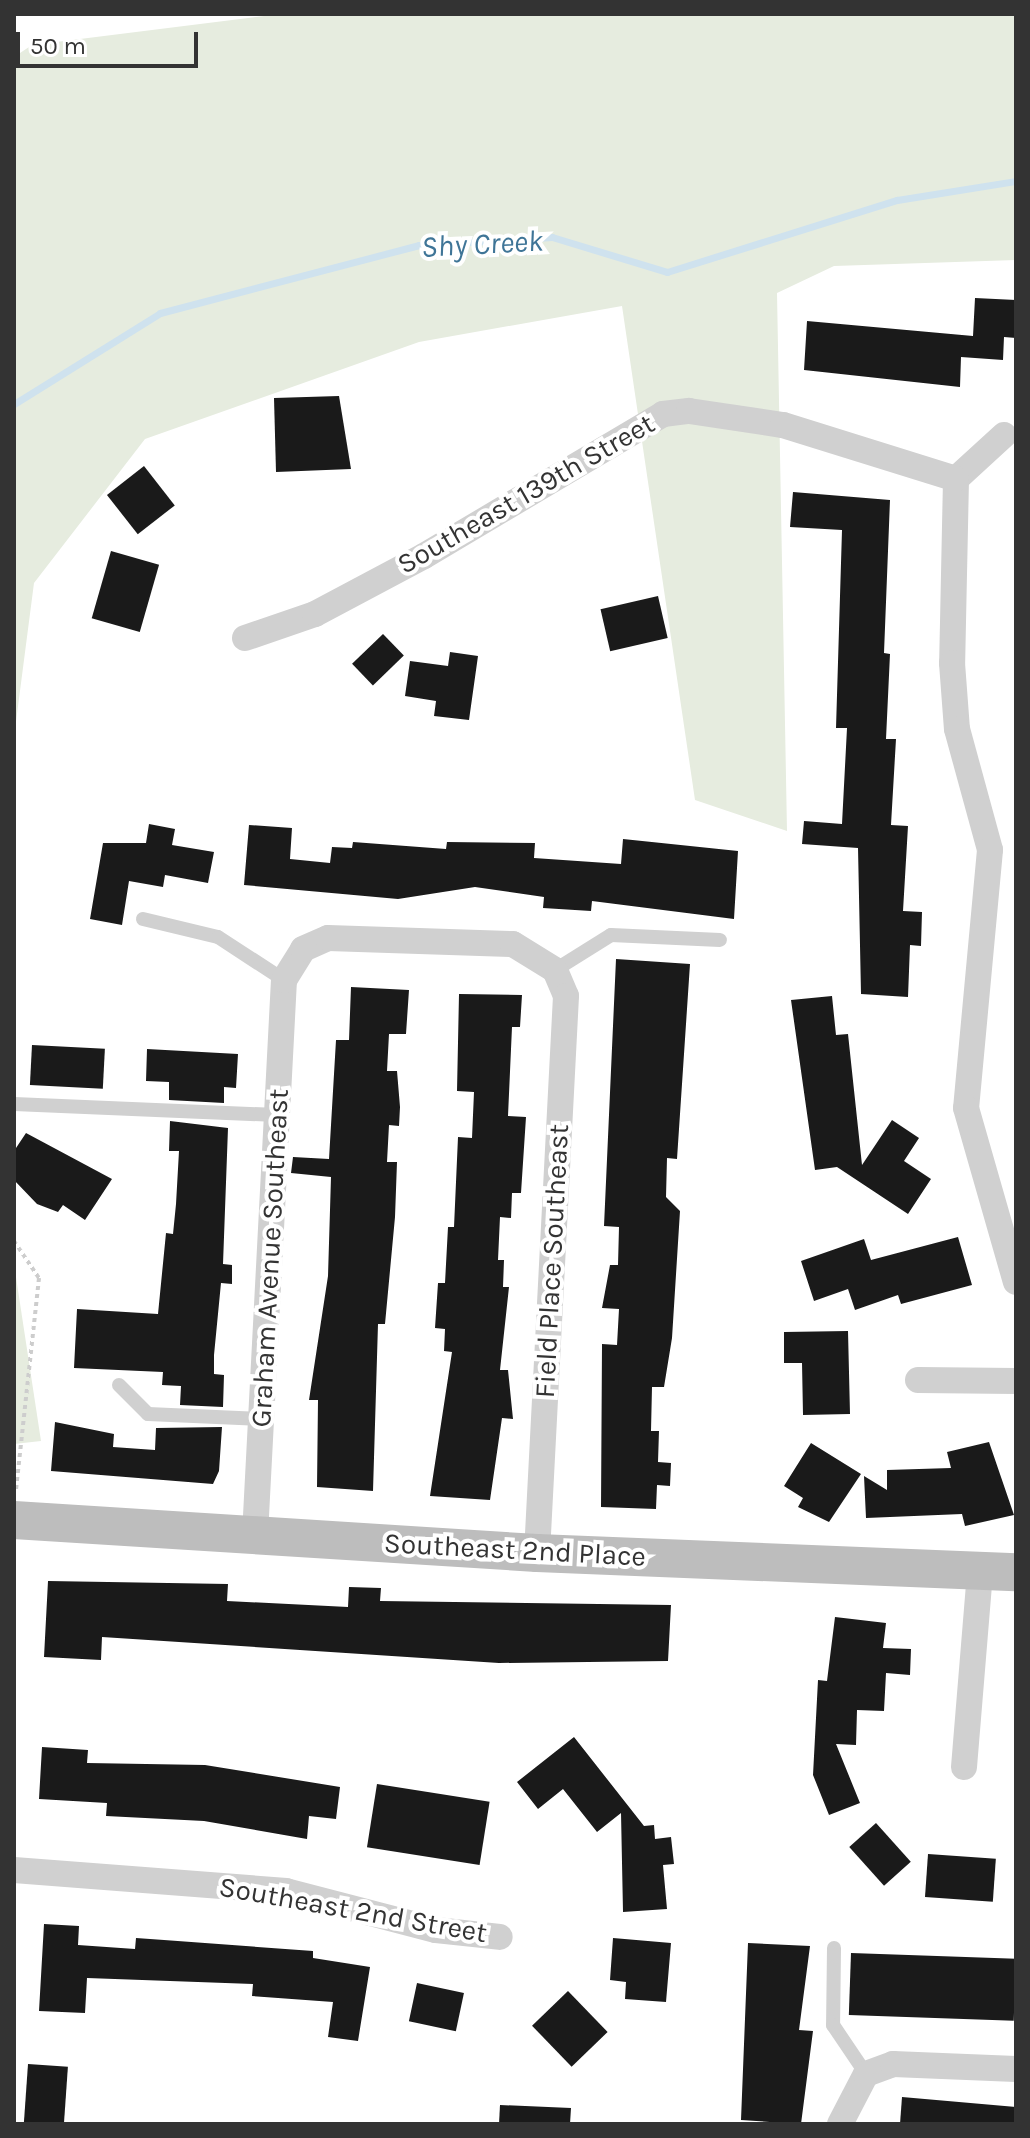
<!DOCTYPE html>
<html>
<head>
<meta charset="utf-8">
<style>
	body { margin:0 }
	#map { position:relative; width:1030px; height:2138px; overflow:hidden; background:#fff; font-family:Karla,sans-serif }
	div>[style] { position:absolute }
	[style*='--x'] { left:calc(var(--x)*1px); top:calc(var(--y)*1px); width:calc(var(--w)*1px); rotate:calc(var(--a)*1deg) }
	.green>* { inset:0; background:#e6ecdf }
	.stream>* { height:7px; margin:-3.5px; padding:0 3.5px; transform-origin:3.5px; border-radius:3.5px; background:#cfe2ee }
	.building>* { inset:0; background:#1a1a1a; transform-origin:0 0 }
	.path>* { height:4px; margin-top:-2px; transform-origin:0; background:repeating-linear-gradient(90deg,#cdcdcd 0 4px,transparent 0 8px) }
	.lane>* { height:14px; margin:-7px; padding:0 7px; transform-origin:7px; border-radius:7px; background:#d0d0d0 }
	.street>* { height:26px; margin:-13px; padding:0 13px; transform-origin:13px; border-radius:13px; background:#d0d0d0 }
	.secondary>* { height:38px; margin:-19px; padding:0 19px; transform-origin:19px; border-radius:19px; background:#bdbdbd }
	span { translate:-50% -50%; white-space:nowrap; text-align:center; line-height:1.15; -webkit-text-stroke:8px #fff; paint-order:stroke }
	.street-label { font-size:28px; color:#333 }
	.water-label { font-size:30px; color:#3f7597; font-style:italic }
	.frame { position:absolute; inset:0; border:16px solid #333; pointer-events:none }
	.scale { position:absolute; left:16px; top:32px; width:182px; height:36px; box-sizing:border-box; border:4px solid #333; border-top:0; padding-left:10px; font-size:24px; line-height:28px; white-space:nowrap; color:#333; -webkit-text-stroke:6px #fff; paint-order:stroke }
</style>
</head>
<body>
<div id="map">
	<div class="green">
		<i style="clip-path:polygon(280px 14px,1016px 14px,1016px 260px,834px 266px,777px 293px,787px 831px,695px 800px,622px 306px,419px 342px,145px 439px,34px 583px,14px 737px,14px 57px,32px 45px)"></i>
		<i style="clip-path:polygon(14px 1264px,41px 1441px,14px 1444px)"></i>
	</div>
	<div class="stream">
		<i style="--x:14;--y:404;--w:172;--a:-31.9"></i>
		<i style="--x:160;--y:313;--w:268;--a:-14.7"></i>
		<i style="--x:419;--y:245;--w:133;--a:-3.4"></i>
		<i style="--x:552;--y:237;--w:120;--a:16.9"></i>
		<i style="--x:667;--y:272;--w:241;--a:-17.4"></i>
		<i style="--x:897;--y:200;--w:121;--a:-9.1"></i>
	</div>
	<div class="building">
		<i style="clip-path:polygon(975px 298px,1016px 300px,1016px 338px,1004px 337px,1003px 360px,961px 357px,960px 387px,804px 370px,807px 321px,973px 336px)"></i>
		<i style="clip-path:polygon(339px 396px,351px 469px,276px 472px,274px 398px)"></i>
		<i style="left:144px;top:466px;width:50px;height:47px;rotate:52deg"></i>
		<i style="clip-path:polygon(793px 492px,890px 500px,884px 653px,890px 654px,886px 739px,896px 739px,891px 825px,908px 826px,903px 911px,922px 912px,921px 946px,910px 945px,908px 997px,861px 994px,858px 848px,802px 844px,804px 821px,842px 824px,847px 728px,836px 728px,842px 530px,790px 527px)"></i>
		<i style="left:111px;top:551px;width:50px;height:70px;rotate:16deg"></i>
		<i style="left:658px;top:596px;width:43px;height:59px;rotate:77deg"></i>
		<i style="left:383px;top:634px;width:30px;height:43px;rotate:46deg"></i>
		<i style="clip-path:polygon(450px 652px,478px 656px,469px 720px,434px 716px,436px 701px,405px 696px,410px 661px,448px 666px)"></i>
		<i style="clip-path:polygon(149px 824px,175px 829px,172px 845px,214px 852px,208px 883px,165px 875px,163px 887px,129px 881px,122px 925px,90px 919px,103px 843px,146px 843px)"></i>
		<i style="clip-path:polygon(249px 825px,292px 828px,290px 859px,330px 863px,332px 847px,352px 848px,353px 842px,446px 849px,447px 842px,535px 843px,534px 858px,621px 864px,623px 839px,738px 851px,734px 919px,592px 901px,591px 911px,543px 908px,544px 897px,475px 887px,398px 899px,244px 885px)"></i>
		<i style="clip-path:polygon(616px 959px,690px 964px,677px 1159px,667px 1158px,666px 1197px,680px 1211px,672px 1338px,664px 1387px,652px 1387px,651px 1431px,659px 1431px,658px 1462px,671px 1463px,670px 1486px,657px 1485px,656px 1509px,601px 1507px,602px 1344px,617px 1345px,619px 1309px,602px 1308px,610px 1265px,618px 1265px,619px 1227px,604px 1226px)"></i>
		<i style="clip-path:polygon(351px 987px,409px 990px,406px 1034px,389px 1034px,387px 1071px,397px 1071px,400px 1107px,399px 1126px,389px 1125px,387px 1162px,397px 1162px,395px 1217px,385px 1324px,378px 1324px,373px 1491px,317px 1487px,318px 1400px,309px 1400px,328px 1276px,331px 1177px,291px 1173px,293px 1157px,329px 1159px,336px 1040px,349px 1040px)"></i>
		<i style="clip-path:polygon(459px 994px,522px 995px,520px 1027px,512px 1027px,508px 1116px,526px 1117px,521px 1193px,512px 1193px,511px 1218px,500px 1217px,498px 1260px,504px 1260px,503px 1287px,509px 1287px,500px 1370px,508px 1370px,513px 1419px,502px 1418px,490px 1500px,430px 1496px,452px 1352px,444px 1351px,445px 1329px,435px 1328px,438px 1283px,445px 1283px,448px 1227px,454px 1227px,458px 1137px,472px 1138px,474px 1092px,457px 1091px)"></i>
		<i style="clip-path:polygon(832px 996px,836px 1035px,848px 1034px,862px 1165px,892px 1120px,919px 1138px,904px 1161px,931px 1179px,908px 1214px,837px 1167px,815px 1170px,791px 1000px)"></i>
		<i style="left:32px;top:1045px;width:73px;height:40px;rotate:3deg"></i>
		<i style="clip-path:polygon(147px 1049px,238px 1054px,236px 1088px,224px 1087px,224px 1103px,169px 1100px,169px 1082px,146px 1081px)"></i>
		<i style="clip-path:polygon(170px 1121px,228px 1128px,223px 1264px,232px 1265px,232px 1284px,221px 1283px,214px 1355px,214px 1374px,224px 1375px,223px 1407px,180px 1405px,181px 1386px,162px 1385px,163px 1372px,74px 1368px,77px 1309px,158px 1314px,166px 1233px,173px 1234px,176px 1204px,179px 1151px,169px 1151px)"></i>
		<i style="clip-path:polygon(26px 1133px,112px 1179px,85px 1220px,63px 1205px,58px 1212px,37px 1204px,14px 1180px,14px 1151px)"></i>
		<i style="clip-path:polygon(958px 1237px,972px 1285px,901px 1304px,898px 1295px,855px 1310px,848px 1289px,814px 1301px,801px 1261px,864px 1239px,871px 1260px)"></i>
		<i style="clip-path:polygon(848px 1331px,850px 1414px,803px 1415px,802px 1363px,784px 1363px,784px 1332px)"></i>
		<i style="clip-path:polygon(55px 1422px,114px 1434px,113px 1447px,155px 1450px,156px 1428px,222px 1427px,219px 1471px,213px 1484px,51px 1471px)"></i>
		<i style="clip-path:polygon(989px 1442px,1014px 1515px,965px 1526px,962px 1514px,866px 1518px,864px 1476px,887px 1490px,887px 1470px,951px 1468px,947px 1452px)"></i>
		<i style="clip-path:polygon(811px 1443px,861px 1474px,829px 1522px,798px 1507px,803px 1498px,784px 1486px)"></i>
		<i style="clip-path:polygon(48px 1581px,228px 1584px,227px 1601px,348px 1607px,349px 1587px,381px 1588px,380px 1601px,671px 1605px,668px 1661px,499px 1663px,102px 1637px,101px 1660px,44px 1657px)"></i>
		<i style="clip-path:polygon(835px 1617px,886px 1623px,883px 1648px,911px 1649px,910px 1675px,886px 1673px,884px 1711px,857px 1710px,856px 1745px,836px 1744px,860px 1803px,829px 1815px,813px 1775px,818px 1680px,827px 1681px)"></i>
		<i style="clip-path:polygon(574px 1737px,644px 1826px,654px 1825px,655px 1839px,671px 1837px,674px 1864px,663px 1865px,667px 1909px,623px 1912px,621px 1813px,597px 1832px,563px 1789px,538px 1809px,517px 1782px)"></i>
		<i style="clip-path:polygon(42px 1747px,88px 1750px,87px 1763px,205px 1765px,340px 1787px,336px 1819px,309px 1816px,307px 1839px,204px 1821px,106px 1816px,107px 1803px,39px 1799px)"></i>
		<i style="left:377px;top:1784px;width:114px;height:64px;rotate:9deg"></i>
		<i style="left:876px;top:1823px;width:52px;height:36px;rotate:48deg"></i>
		<i style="left:928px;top:1854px;width:68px;height:43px;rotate:4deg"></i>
		<i style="clip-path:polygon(44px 1924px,79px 1926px,78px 1945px,135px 1949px,136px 1938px,164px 1940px,313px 1951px,313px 1958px,370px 1967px,358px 2041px,328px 2037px,333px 2002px,252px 1996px,253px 1984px,87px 1978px,85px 2013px,39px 2011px)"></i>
		<i style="clip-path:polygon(613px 1938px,671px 1943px,666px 2002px,625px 1999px,626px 1982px,610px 1980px)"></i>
		<i style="clip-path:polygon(748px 1943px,810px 1946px,799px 2030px,813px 2031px,801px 2124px,741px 2120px)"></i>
		<i style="left:851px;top:1953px;width:165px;height:62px;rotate:2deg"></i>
		<i style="left:417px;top:1983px;width:48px;height:39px;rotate:12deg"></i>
		<i style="left:568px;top:1991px;width:57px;height:50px;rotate:46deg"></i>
		<i style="left:28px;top:2064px;width:40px;height:60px;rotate:4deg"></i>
		<i style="clip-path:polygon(902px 2097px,1016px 2107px,1016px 2124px,900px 2124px)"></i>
		<i style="clip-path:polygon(500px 2105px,571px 2108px,570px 2124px,499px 2124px)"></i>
	</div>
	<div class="path">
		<i style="--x:14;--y:1241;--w:45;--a:56"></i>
		<i style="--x:39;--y:1278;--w:214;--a:96.2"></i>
	</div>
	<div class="lane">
		<i style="--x:143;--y:919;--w:77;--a:13.5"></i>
		<i style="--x:218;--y:937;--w:79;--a:33.1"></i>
		<i style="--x:555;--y:970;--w:66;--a:-32"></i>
		<i style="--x:611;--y:935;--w:109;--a:2.6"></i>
		<i style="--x:14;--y:1104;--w:263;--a:2.4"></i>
		<i style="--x:119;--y:1385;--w:41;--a:45"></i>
		<i style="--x:148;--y:1414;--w:113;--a:2.5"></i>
		<i style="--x:834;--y:1948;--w:77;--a:90.7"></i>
		<i style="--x:833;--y:2025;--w:59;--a:56"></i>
	</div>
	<div class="street">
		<i style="--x:1004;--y:435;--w:65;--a:137.5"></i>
		<i style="--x:956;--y:479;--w:184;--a:91.2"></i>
		<i style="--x:952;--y:663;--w:66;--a:85.7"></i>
		<i style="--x:957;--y:729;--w:125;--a:74.7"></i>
		<i style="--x:990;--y:850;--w:259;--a:95.3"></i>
		<i style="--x:966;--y:1108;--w:181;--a:74"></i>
		<i style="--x:245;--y:638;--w:74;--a:-18.9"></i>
		<i style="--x:315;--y:614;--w:123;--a:-28"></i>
		<i style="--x:424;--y:556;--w:278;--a:-30.7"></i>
		<i style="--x:663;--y:414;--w:26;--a:-7"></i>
		<i style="--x:689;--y:411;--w:95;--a:8.5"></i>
		<i style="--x:783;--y:425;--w:181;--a:17.3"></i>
		<i style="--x:918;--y:1380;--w:98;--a:0.6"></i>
		<i style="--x:255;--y:1535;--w:556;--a:-87.01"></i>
		<i style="--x:284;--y:980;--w:36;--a:-58"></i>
		<i style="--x:303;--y:949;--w:27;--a:-24"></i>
		<i style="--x:328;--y:938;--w:185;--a:1.9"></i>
		<i style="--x:513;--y:944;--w:49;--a:31.8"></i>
		<i style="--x:555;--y:970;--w:28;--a:67"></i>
		<i style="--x:566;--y:996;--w:558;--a:92.98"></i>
		<i style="--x:964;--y:1767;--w:197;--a:-85.3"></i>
		<i style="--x:14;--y:1870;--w:273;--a:4.4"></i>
		<i style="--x:286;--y:1891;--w:155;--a:14.6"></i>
		<i style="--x:436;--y:1930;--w:64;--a:6.2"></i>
		<i style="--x:840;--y:2124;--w:56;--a:-62.5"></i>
		<i style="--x:866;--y:2074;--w:29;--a:-20"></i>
		<i style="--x:893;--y:2064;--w:123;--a:2.3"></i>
	</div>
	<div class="secondary">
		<i style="--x:14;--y:1520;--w:524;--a:3.61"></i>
		<i style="--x:537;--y:1553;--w:479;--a:2.3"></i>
	</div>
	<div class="street-label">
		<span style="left:526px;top:494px;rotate:-30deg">Southeast 139th Street</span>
		<span style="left:270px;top:1258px;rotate:-87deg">Graham Avenue Southeast</span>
		<span style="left:552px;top:1261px;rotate:-87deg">Field Place Southeast</span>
		<span style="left:515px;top:1550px;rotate:3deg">Southeast 2nd Place</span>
		<span style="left:353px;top:1910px;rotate:10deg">Southeast 2nd Street</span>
	</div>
	<div class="water-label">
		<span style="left:482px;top:244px;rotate:-3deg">Shy Creek</span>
	</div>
	<div class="frame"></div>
	<div class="scale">50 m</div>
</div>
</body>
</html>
